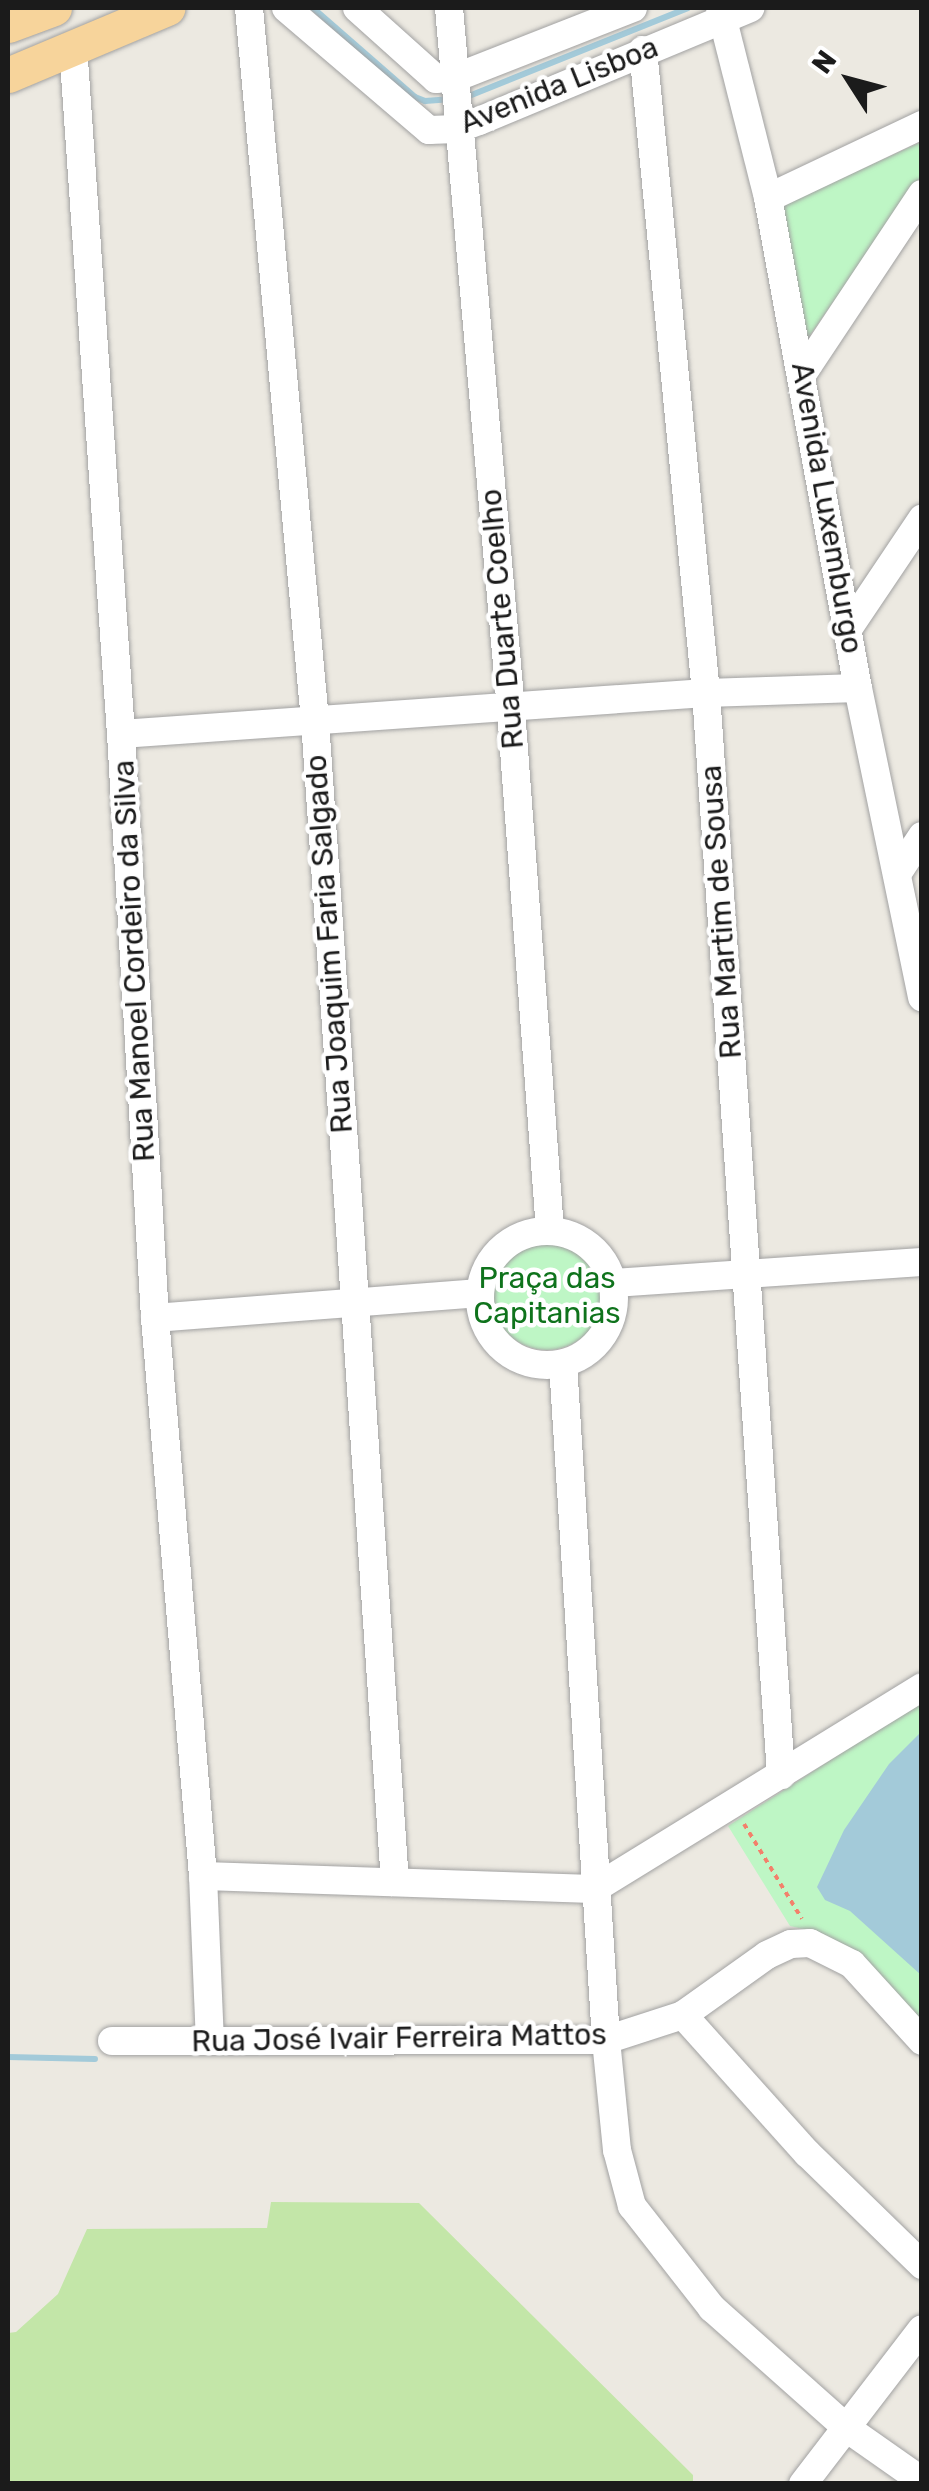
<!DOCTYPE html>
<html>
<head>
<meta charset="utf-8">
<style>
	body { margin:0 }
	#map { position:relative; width:929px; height:2491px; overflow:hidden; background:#ece9e1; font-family:Rubik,sans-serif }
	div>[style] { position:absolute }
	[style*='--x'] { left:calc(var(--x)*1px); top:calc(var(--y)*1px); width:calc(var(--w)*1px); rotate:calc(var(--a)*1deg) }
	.grass>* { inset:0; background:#c3e6a8 }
	.park>* { inset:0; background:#bef6c5 }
	.round { border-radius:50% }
	.water>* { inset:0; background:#a3cad9 }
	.stream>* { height:6px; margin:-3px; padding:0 3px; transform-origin:3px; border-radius:3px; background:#a3cad9 }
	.path>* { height:4px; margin-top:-2px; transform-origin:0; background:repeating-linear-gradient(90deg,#f3806b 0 5px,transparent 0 10px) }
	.roads { filter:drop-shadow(0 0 2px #a2a2a2) drop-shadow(0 0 2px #a2a2a2) }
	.minor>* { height:28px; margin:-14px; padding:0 14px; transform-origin:14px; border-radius:14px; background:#fff }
	.minor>.ring { margin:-14px; padding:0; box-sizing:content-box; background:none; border:28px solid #fff; border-radius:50% }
	.major>* { height:35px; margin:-17.5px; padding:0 17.5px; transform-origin:17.5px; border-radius:17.5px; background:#f7d49b }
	span { translate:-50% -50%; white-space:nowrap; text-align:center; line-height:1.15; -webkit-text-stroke:9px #fff; paint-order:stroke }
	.street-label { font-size:30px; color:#1b1b1b }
	.park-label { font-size:30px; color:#0f731c }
	.frame { position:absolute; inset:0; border:10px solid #1b1b1b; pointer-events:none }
	.north { position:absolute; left:799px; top:30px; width:100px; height:100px; -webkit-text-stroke:8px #fff; paint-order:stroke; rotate:306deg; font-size:28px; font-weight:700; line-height:40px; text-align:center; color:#1b1b1b }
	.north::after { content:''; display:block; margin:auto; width:35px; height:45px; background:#1b1b1b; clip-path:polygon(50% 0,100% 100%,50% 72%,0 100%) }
</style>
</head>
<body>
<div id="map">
	<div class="grass">
		<i style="clip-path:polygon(271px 2202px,419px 2203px,693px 2475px,693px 2483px,8px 2483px,8px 2333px,16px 2332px,58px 2294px,87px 2229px,267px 2228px)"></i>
	</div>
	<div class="park">
		<i style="clip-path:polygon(921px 142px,921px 176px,808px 338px,781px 206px)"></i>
		<i class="round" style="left:492px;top:1240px;width:110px;height:110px"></i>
		<i style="clip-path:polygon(921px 1702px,921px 2021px,864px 1959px,812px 1931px,790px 1926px,728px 1826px)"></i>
	</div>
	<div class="water">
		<i style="clip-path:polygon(921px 1732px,921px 1975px,850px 1911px,825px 1900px,817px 1887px,844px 1830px,889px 1764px)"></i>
	</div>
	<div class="stream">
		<i style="--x:313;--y:8;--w:135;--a:41.1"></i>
		<i style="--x:415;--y:97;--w:11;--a:22"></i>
		<i style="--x:425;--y:101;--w:27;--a:-4"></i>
		<i style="--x:464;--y:98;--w:241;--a:-21.9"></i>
		<i style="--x:8;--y:2057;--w:87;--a:1.3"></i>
	</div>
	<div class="path">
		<i style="--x:744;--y:1824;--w:111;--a:58.6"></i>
	</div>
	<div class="roads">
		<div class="minor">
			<i style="--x:249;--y:8;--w:716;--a:84.71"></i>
			<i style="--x:315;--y:721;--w:1164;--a:86.06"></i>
			<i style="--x:286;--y:8;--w:188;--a:40.5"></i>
			<i style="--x:429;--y:130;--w:28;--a:-2"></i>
			<i style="--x:457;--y:129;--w:23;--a:-20"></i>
			<i style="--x:479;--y:121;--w:294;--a:-22.6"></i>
			<i style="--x:357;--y:8;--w:106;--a:41.9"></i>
			<i style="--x:436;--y:79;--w:21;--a:-5"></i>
			<i style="--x:457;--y:77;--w:189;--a:-21.4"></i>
			<i style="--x:449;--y:8;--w:705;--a:84.95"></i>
			<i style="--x:511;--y:710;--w:521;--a:85.71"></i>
			<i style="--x:720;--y:8;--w:196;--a:75.8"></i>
			<i style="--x:768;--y:198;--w:498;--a:79.6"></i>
			<i style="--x:858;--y:688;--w:316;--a:78.3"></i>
			<i style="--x:73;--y:46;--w:690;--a:86.01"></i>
			<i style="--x:121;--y:734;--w:585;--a:86.67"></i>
			<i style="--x:155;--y:1318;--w:560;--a:85.08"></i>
			<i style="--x:203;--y:1876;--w:164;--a:87.6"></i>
			<i style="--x:643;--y:50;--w:646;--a:84.4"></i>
			<i style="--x:706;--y:693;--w:1085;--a:86.03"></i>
			<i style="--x:768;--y:198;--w:170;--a:-25.4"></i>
			<i style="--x:803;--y:373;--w:215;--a:-56.4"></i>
			<i style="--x:848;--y:629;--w:133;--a:-56.1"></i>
			<i style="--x:121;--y:734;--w:586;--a:-4.01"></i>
			<i style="--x:706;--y:693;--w:152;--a:-1.9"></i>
			<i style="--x:899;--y:871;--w:42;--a:-56.7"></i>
			<i class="ring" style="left:480px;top:1231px;width:106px;height:106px"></i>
			<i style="--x:613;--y:1283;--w:310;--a:-3.9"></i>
			<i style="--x:155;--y:1318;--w:325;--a:-4.4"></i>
			<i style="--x:563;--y:1364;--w:677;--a:86.36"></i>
			<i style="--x:606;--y:2040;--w:111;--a:84.3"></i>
			<i style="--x:617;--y:2150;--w:58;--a:75"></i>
			<i style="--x:632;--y:2206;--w:130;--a:51.9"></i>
			<i style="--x:712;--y:2308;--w:182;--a:41.7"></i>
			<i style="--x:848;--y:2429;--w:90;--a:35.1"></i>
			<i style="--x:203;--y:1876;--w:391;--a:1.9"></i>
			<i style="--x:594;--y:1889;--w:385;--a:-31.6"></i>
			<i style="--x:683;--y:2015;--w:186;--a:48.1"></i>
			<i style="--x:807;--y:2153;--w:161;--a:44.2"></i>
			<i style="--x:112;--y:2041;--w:494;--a:-0.1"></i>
			<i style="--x:606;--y:2040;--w:81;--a:-18"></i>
			<i style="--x:683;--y:2015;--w:103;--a:-35.5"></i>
			<i style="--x:767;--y:1955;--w:26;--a:-25"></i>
			<i style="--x:791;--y:1944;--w:19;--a:-3"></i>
			<i style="--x:810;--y:1943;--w:47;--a:26.6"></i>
			<i style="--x:852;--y:1964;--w:104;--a:47.7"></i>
			<i style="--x:803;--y:2484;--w:195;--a:-52.5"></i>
		</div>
		<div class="major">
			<i style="--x:8;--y:25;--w:49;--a:-20.3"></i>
			<i style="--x:8;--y:75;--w:173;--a:-22.8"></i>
		</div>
	</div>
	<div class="street-label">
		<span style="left:559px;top:85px;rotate:-22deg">Avenida Lisboa</span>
		<span style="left:827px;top:508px;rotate:80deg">Avenida Luxemburgo</span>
		<span style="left:502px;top:619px;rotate:-95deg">Rua Duarte Coelho</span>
		<span style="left:721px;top:912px;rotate:-94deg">Rua Martim de Sousa</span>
		<span style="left:329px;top:944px;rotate:-94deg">Rua Joaquim Faria Salgado</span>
		<span style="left:134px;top:961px;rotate:-93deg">Rua Manoel Cordeiro da Silva</span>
		<span style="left:399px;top:2038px;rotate:-1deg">Rua José Ivair Ferreira Mattos</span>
	</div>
	<div class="park-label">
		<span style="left:547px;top:1295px">Praça das<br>Capitanias</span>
	</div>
	<div class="frame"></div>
	<div class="north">N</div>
</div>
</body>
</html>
